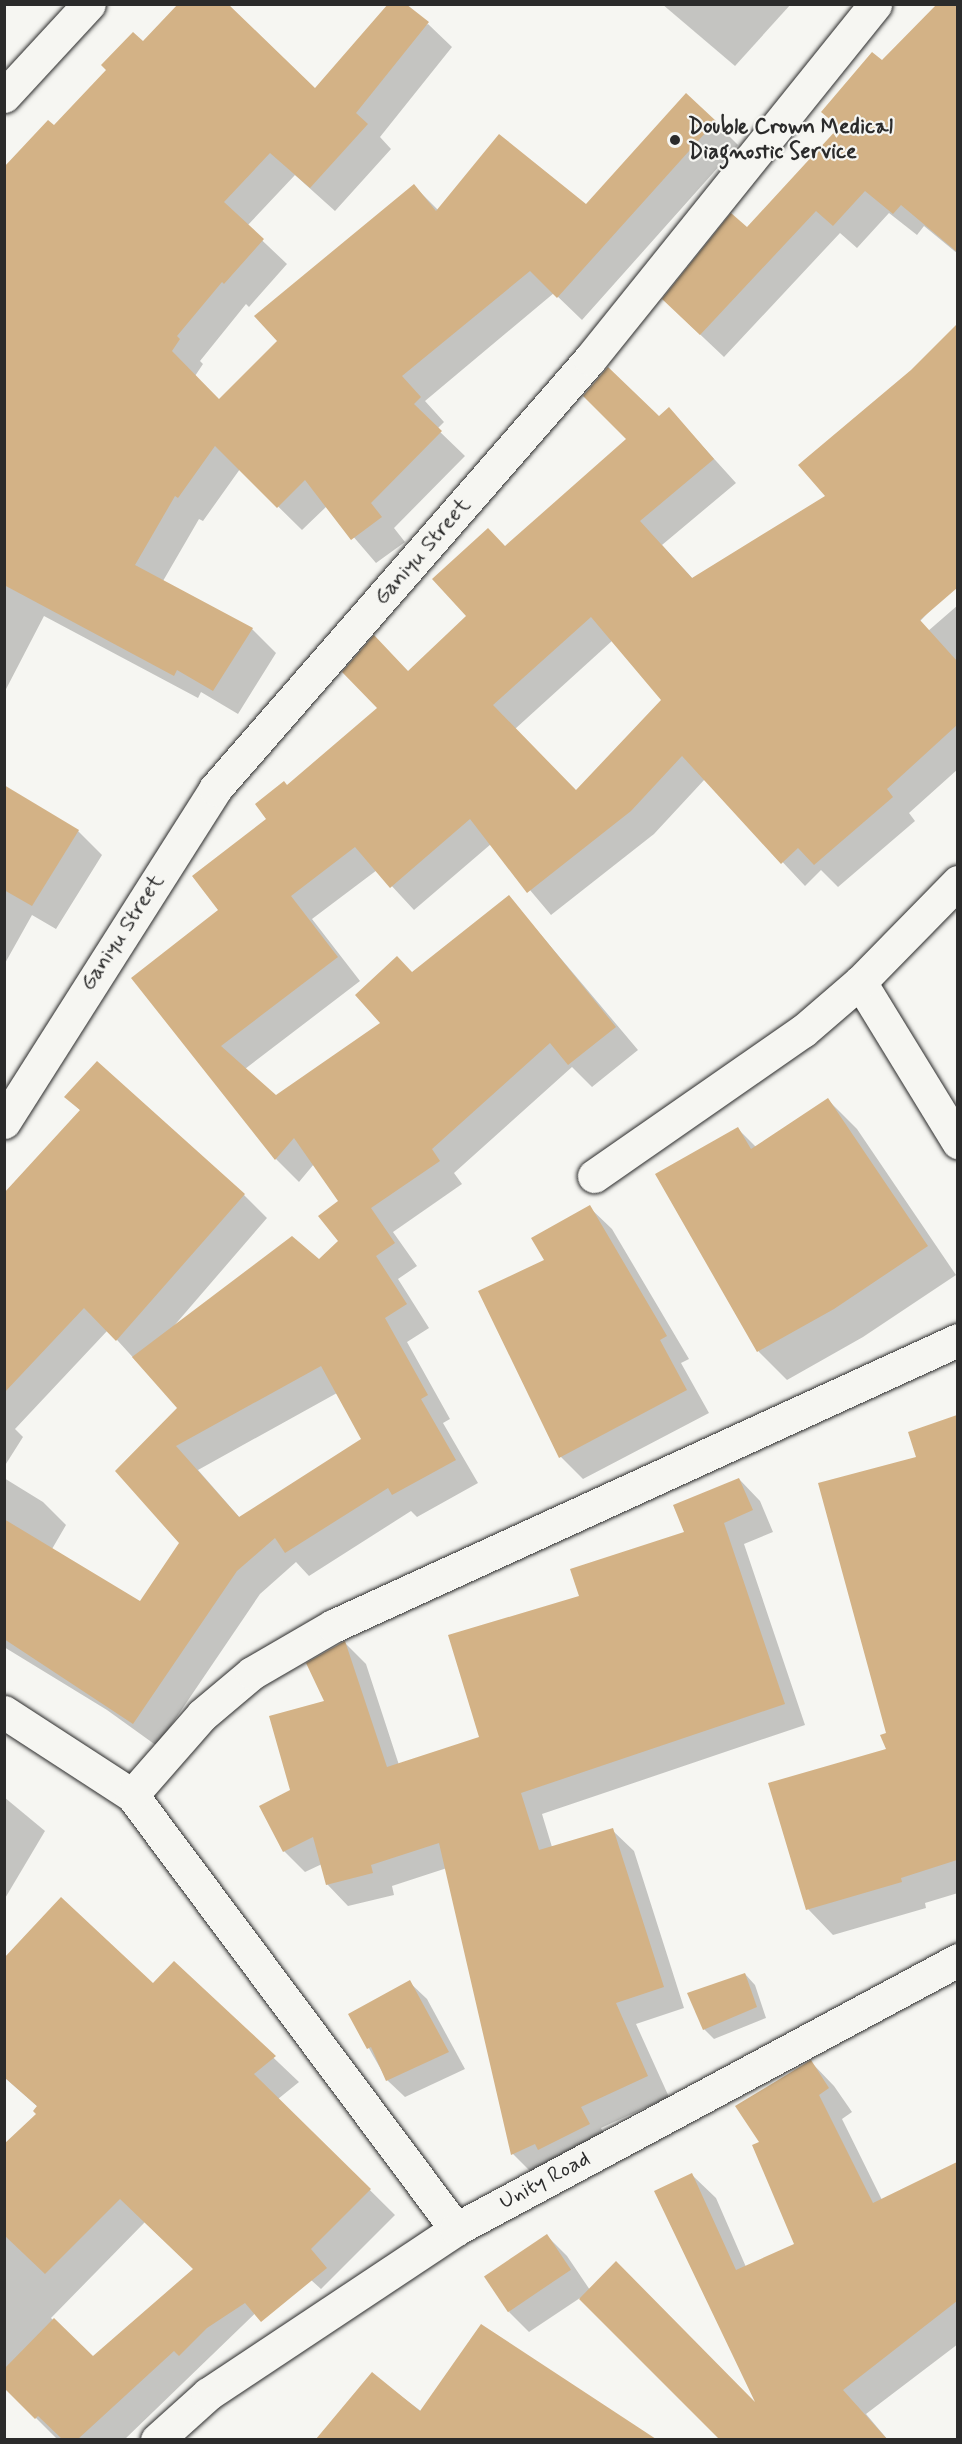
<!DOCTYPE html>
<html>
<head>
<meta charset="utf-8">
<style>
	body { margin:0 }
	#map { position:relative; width:962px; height:2444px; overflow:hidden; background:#f6f6f2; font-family:Mynerve,sans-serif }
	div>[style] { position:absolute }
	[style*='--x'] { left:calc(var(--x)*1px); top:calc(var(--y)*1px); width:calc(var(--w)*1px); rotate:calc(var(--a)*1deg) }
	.shadow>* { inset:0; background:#0003 }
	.building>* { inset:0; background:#d3b286; transform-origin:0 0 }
	.roads { filter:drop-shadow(0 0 2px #2b2b2b) drop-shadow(0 0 2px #2b2b2b) }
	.minor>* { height:33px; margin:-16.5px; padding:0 16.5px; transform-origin:16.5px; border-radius:16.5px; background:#f6f6f2 }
	.dots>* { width:16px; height:16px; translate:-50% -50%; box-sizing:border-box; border:3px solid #f6f6f2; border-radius:50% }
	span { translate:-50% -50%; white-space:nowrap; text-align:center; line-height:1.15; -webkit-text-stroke:4.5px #f6f6f2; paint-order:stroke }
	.poi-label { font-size:22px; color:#2b2b2b; font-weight:700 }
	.left { translate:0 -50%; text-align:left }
	.street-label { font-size:22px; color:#2b2b2b }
	.frame { position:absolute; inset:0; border:6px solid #2b2b2b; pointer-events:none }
</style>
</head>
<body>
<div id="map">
	<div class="shadow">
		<i style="clip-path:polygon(662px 4px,791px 4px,735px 66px)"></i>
		<i style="clip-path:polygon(939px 4px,958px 4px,958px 254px,924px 226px,917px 235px,889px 213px,857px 248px,840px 233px,724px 357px,687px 322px,747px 229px,840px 128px,823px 112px,882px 62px)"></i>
		<i style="clip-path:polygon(428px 24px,452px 47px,380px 137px,391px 149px,335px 211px,295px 175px,247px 226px,287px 264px,249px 307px,246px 304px,200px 361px,203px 364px,195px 376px,219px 401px,279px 341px,414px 186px,439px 211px,586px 206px,715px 122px,738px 145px,582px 320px,554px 293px,425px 401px,444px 422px,437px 429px,465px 456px,394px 528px,405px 542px,376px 563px,327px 506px,302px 530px,240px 469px,203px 521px,199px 519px,163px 581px,252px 629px,276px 653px,238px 714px,201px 692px,198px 698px,44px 616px,4px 693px,4px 526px,54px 128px,143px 43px,315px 90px)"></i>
		<i style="clip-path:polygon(evenodd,958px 326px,958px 580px,912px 630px,920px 638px,958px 605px,958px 769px,909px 813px,915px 821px,838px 887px,821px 870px,805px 886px,705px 779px,654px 834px,551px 915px,491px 844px,414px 910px,377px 870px,312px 919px,360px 981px,245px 1069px,275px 1097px,383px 1023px,413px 974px,509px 897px,638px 1050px,592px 1087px,572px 1067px,454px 1173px,462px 1184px,393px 1232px,417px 1266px,398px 1279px,429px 1328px,407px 1342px,450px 1419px,443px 1423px,478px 1483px,417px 1517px,411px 1511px,309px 1576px,296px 1562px,260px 1594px,157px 1746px,107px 1710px,4px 1647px,4px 1478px,43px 1502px,66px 1525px,52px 1549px,141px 1603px,181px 1543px,117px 1471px,179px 1408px,108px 1330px,15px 1429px,23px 1437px,4px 1467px,4px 1236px,81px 1111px,66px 1097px,244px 1195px,267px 1218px,173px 1327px,319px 1261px,340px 1241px,340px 1202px,314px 1164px,299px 1182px,276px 1159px,133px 978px,220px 910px,287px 786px,379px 708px,409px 673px,468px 616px,506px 548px,669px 409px,736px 483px,662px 545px,693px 579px,827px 496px,912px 371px,958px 326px,613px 640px,663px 700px,576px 792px,515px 729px,613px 640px,958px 326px,337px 1393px,363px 1439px,240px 1518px,198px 1470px,337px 1393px)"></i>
		<i style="clip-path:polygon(4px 786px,78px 831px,102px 855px,56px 929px,32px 915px,4px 965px)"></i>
		<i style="clip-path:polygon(828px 1100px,857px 1129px,956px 1275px,863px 1337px,787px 1380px,759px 1352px,657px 1175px,738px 1129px,757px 1148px)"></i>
		<i style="clip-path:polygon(589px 1207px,612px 1229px,689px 1359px,681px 1363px,709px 1413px,583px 1479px,561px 1457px)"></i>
		<i style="clip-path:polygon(958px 1417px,958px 1893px,925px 1903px,926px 1908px,833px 1935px,808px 1909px,888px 1750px,918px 1458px,909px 1433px)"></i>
		<i style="clip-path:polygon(739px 1479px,760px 1501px,773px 1532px,744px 1544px,805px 1725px,542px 1814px,552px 1847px,612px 1830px,634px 1851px,684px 2008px,636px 2024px,669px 2097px,601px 2128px,610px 2145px,534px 2175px,513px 2154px,447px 1868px,392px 1886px,394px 1895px,348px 1906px,327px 1884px,322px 1864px,305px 1872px,284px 1851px,292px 1791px,345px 1643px,366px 1664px,399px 1765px,481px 1738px,581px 1597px,686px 1532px)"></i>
		<i style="clip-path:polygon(4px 1797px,45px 1831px,4px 1900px)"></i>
		<i style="clip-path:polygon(evenodd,174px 1963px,299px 2082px,278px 2099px,395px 2215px,321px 2289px,300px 2270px,124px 2440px,58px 2440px,4px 2386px,4px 2146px,38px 2114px,38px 2107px,4px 2077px,153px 1985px,174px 1963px,145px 2222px,194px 2269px,93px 2358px,51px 2318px,145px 2222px)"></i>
		<i style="clip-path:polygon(745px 1974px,755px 1985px,766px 2018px,714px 2039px,704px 2029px)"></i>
		<i style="clip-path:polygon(409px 1982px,427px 1999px,465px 2069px,405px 2097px,387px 2080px,350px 2015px)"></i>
		<i style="clip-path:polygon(811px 2062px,834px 2086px,852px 2112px,842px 2119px,882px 2200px,958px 2164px,958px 2344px,866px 2414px,888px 2440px,721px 2440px,580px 2298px,529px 2332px,509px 2312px,547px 2236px,567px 2256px,590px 2290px,759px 2408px,692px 2175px,716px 2198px,746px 2267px,796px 2245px,761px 2142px)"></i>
		<i style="clip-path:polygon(372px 2374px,422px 2412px,629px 2430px,619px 2440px,318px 2440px)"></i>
	</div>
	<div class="building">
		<i style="clip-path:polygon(178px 4px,228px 4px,315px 88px,388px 4px,406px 4px,429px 22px,356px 113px,368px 124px,310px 188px,270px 153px,224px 202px,264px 239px,224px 284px,222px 282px,177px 336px,180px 339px,172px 351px,219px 399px,277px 341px,254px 316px,414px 184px,436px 211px,499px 134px,586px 204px,686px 93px,716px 121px,557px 298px,530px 271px,402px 376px,421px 397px,414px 404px,442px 431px,371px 503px,382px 517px,351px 540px,305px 480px,277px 508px,215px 446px,178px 498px,175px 496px,135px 565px,253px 628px,213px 691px,177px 670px,174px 676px,4px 585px,4px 167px,48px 120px,54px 125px,106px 70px,101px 65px,133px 32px,143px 41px)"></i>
		<i style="clip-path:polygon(937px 4px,957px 4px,957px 252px,901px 205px,893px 214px,865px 191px,833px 226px,816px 211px,700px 335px,662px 299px,731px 213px,747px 227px,839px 127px,821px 112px,872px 52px,882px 60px)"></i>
		<i style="clip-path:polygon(evenodd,957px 324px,957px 588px,920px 620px,957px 661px,957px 725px,887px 789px,893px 797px,814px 865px,798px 848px,781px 864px,682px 756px,631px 811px,527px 893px,470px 819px,390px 888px,355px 847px,291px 896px,338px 957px,221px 1046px,276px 1095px,380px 1023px,355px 995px,397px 956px,412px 972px,509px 895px,616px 1027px,568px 1065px,550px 1043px,432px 1149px,440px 1161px,371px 1208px,395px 1243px,376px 1256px,407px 1304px,385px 1318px,428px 1395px,421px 1399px,456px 1460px,392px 1495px,388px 1488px,285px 1553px,275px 1538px,237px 1571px,133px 1724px,4px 1639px,4px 1519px,140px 1601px,179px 1543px,115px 1471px,177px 1408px,132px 1357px,292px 1236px,319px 1259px,338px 1241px,318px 1216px,338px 1201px,294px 1138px,275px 1160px,131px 978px,218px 910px,192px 876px,266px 819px,255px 804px,284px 781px,287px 785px,377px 708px,342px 672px,374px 635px,408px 671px,466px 616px,432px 579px,488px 528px,505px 546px,626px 439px,583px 396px,608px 367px,659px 416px,669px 407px,714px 459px,640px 521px,692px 578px,825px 496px,798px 465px,911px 370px,957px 324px,591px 617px,661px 700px,576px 790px,493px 705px,591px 617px,957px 324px,321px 1366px,361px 1439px,239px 1517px,176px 1446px,321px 1366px)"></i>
		<i style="clip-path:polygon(4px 785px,79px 830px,32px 906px,4px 890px)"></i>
		<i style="clip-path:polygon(97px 1061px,245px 1194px,116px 1341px,84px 1308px,4px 1393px,4px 1193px,80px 1110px,64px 1097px)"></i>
		<i style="clip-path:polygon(828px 1098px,928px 1246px,834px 1309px,757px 1352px,655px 1174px,738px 1127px,751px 1149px)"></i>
		<i style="clip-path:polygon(590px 1205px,667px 1336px,660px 1340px,687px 1390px,559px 1458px,478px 1291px,544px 1260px,531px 1238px)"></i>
		<i style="clip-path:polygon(957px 1415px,957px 1860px,901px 1878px,902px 1882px,806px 1910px,768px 1783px,886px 1749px,880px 1735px,886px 1733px,818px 1483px,916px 1457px,908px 1432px)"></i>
		<i style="clip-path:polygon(739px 1478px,753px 1510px,724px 1523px,785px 1704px,521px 1793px,539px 1850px,613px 1828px,664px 1987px,616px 2003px,648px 2076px,581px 2107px,590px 2124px,538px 2150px,535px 2144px,511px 2155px,439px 1843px,371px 1865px,373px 1873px,326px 1885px,313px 1837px,283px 1852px,259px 1806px,290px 1790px,269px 1716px,324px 1701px,306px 1663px,345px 1641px,387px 1767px,479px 1737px,448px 1635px,579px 1596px,570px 1569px,684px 1532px,673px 1505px)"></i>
		<i style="clip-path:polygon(61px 1897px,153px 1983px,174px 1961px,276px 2056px,254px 2074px,371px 2189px,311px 2249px,327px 2268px,261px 2322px,245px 2303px,207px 2328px,179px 2356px,174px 2351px,78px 2439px,62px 2439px,38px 2416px,35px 2419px,4px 2388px,4px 2369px,54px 2318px,93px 2356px,193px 2269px,120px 2199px,45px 2274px,4px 2235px,4px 2144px,36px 2114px,33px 2111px,37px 2106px,4px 2077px,4px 1958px)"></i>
		<i style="clip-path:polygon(745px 1973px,757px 2007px,703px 2030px,687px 1993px)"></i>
		<i style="clip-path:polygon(410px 1980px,449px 2052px,386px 2081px,371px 2047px,367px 2049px,348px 2014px)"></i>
		<i style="clip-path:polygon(811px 2060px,829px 2088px,819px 2095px,873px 2203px,957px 2162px,957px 2301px,843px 2390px,887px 2439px,719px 2439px,579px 2299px,616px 2261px,755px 2402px,654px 2191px,692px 2173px,736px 2270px,794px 2244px,752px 2145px,759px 2142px,735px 2106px)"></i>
		<i style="left:547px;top:2234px;width:43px;height:76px;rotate:56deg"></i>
		<i style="clip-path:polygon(481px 2324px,656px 2439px,316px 2439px,372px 2372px,420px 2411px)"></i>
	</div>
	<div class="roads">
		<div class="minor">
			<i style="--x:4;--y:96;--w:125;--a:-47.3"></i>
			<i style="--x:860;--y:982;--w:188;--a:58.5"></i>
			<i style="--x:4;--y:1122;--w:394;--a:-57.6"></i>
			<i style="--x:215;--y:789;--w:571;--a:-48.91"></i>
			<i style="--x:590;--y:359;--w:455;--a:-51.2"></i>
			<i style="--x:594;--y:1176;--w:254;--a:-34.8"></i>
			<i style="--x:803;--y:1031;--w:75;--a:-40.7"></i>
			<i style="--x:860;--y:982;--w:140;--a:-45.6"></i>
			<i style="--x:4;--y:1712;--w:153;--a:33"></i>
			<i style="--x:132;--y:1795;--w:542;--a:53.26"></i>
			<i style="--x:132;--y:1795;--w:106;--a:-48.8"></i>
			<i style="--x:202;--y:1715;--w:65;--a:-40"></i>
			<i style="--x:252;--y:1673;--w:94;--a:-30.1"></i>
			<i style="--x:333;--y:1626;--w:687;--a:-24.59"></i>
			<i style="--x:157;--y:2440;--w:69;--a:-42"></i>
			<i style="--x:208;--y:2394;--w:298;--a:-33.6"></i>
			<i style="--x:456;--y:2229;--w:570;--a:-28.18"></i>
		</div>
	</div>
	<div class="dots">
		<i style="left:675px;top:140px;background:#2b2b2b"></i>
	</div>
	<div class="poi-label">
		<span class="left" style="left:688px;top:140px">Double Crown Medical<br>Diagnostic Service</span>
	</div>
	<div class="street-label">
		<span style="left:423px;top:552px;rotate:-49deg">Ganiyu Street</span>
		<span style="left:123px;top:933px;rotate:-57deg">Ganiyu Street</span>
		<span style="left:545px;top:2181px;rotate:-28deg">Unity Road</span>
	</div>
	<div class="frame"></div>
</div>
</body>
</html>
